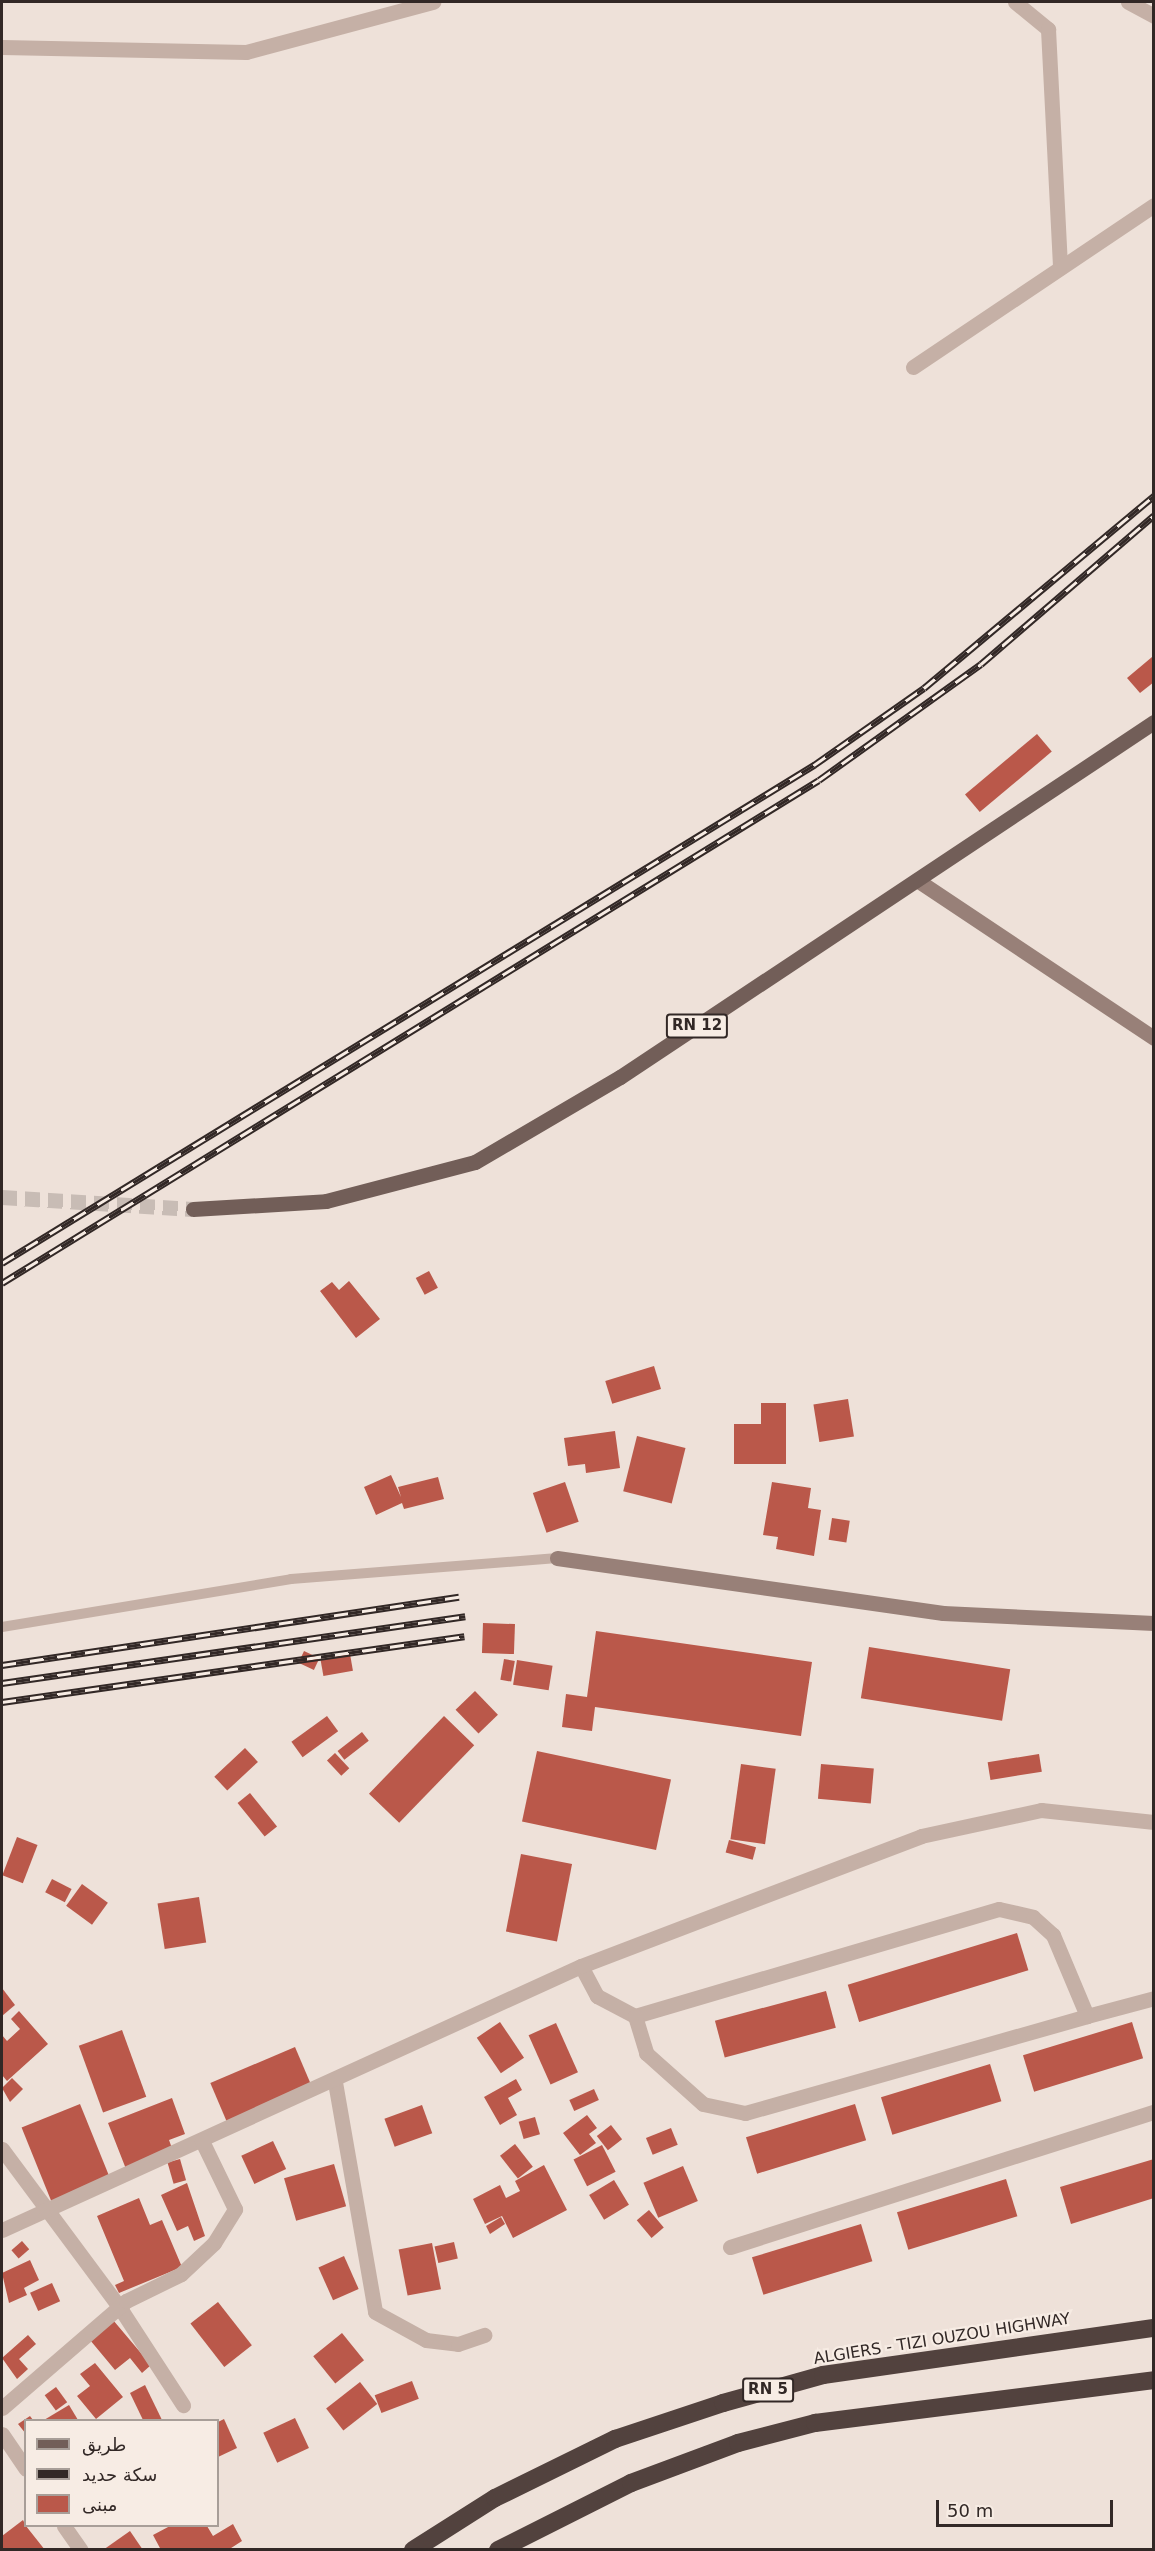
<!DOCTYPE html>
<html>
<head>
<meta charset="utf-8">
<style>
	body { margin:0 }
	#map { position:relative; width:1155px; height:2551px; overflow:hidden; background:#eee1d9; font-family:"DejaVu Sans",Vazirmatn,sans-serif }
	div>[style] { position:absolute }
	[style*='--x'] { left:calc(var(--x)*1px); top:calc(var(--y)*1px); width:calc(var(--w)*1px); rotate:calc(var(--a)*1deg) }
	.building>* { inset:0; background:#ba584a; transform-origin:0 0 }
	.primary-tunnel>* { height:15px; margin-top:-7.5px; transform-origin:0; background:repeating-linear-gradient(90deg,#c8bcb5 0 15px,transparent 0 23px) }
	.lane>* { height:10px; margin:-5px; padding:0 5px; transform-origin:5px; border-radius:5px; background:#c5b0a6 }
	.street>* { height:15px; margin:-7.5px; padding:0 7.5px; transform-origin:7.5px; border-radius:7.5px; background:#c5b0a6 }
	.secondary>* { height:15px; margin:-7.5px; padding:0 7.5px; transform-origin:7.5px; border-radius:7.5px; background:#988078 }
	.primary>* { height:15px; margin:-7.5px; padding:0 7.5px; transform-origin:7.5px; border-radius:7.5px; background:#725e58 }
	.highway>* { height:18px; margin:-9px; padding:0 9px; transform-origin:9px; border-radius:9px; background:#52423e }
	.rail>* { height:7px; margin-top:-3.5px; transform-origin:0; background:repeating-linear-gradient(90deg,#f7ece4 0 14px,#322826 0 28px); box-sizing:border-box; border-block:2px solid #322826 }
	span { translate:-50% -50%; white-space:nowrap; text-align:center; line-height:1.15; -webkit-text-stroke:4.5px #f7ece4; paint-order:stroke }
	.shield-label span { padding:2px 4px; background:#f7ece4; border:2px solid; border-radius:4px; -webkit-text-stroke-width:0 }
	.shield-label { font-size:15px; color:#322826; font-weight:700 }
	.street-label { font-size:16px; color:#322826 }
	.frame { position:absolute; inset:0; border:3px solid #322826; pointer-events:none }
	.legend { position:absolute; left:24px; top:2419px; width:195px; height:108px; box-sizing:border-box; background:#f7ece4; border:2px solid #a89e98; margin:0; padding:8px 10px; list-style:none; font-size:18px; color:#322826 }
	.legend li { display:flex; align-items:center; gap:12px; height:30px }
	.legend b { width:30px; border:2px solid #a89e98 }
	.scale { position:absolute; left:936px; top:2500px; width:177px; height:27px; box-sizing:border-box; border:3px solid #322826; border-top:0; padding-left:8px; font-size:18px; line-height:21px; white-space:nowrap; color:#322826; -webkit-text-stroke:4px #f7ece4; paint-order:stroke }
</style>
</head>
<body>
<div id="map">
	<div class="building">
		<i style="clip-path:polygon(1152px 657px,1154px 682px,1140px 693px,1127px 678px)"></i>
		<i style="left:1037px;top:734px;width:23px;height:94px;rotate:50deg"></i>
		<i style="left:429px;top:1271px;width:19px;height:15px;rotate:62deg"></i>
		<i style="clip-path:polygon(349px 1281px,380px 1319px,356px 1338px,320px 1291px,332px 1282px,339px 1290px)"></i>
		<i style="left:654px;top:1366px;width:24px;height:51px;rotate:73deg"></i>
		<i style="left:848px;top:1399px;width:38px;height:35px;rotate:81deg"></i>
		<i style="clip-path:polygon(761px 1403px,786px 1403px,786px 1464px,734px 1464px,734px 1424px,761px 1424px)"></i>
		<i style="clip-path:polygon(615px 1431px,620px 1468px,586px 1473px,585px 1464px,568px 1466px,564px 1438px)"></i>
		<i style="left:637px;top:1436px;width:50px;height:57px;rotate:14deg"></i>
		<i style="clip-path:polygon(391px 1475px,401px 1497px,398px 1487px,438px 1477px,444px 1499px,404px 1509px,402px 1503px,376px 1515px,364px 1487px)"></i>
		<i style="left:565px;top:1482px;width:42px;height:34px;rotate:71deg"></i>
		<i style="clip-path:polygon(772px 1482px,811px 1488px,808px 1508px,821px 1510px,814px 1556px,776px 1549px,778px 1537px,763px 1535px)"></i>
		<i style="left:832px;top:1518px;width:18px;height:22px;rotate:9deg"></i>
		<i style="left:483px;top:1623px;width:32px;height:30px;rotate:2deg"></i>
		<i style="clip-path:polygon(596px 1631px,812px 1662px,801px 1736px,595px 1707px,592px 1731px,562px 1727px,566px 1694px,587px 1697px)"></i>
		<i style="left:869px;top:1647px;width:143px;height:52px;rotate:9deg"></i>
		<i style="left:304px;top:1651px;width:17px;height:13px;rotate:25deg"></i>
		<i style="left:350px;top:1654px;width:17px;height:30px;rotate:80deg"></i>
		<i style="left:504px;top:1659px;width:11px;height:21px;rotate:10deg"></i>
		<i style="left:517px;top:1660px;width:36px;height:25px;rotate:9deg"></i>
		<i style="left:475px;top:1691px;width:33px;height:27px;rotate:46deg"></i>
		<i style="left:327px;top:1716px;width:19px;height:44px;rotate:54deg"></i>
		<i style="left:444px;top:1716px;width:42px;height:108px;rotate:44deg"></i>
		<i style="left:362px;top:1732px;width:11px;height:31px;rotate:52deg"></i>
		<i style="left:245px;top:1748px;width:19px;height:42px;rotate:47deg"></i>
		<i style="left:537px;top:1751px;width:137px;height:72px;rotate:12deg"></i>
		<i style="left:335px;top:1753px;width:21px;height:11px;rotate:47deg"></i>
		<i style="left:1039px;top:1754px;width:18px;height:52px;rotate:81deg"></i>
		<i style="left:741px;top:1764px;width:35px;height:76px;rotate:8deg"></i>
		<i style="left:821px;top:1764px;width:53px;height:35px;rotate:5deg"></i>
		<i style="left:250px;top:1793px;width:43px;height:16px;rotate:51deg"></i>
		<i style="left:17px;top:1837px;width:22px;height:41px;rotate:21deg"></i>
		<i style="left:729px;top:1840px;width:28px;height:13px;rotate:15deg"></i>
		<i style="left:521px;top:1854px;width:52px;height:79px;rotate:11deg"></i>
		<i style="left:52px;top:1879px;width:22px;height:15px;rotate:27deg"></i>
		<i style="left:82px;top:1884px;width:32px;height:27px;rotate:36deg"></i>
		<i style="left:199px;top:1897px;width:46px;height:42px;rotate:81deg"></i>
		<i style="left:1017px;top:1933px;width:39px;height:177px;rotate:73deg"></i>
		<i style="clip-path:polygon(2px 1988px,15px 2005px,2px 2016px)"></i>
		<i style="left:826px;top:1991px;width:38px;height:115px;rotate:75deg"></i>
		<i style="clip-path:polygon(19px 2011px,48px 2044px,7px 2081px,2px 2075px,2px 2035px,7px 2041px,20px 2029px,11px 2019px)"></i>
		<i style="left:500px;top:2022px;width:43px;height:28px;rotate:56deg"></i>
		<i style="left:1132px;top:2022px;width:38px;height:114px;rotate:73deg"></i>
		<i style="left:556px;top:2023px;width:54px;height:30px;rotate:66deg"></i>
		<i style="left:122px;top:2030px;width:71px;height:46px;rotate:70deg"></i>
		<i style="left:295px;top:2047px;width:43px;height:92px;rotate:67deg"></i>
		<i style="left:990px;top:2064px;width:39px;height:114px;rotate:73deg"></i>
		<i style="clip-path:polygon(12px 2078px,23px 2089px,10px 2102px,2px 2088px)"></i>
		<i style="clip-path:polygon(516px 2079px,522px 2090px,508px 2098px,517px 2115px,500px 2125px,484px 2097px)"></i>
		<i style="left:594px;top:2089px;width:12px;height:27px;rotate:66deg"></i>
		<i style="clip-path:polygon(172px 2098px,185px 2134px,169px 2140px,173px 2151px,126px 2169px,108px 2123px)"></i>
		<i style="left:80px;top:2104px;width:81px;height:63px;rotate:68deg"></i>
		<i style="left:855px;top:2104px;width:38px;height:114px;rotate:73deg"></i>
		<i style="left:422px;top:2105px;width:30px;height:40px;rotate:70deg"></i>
		<i style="clip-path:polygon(587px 2115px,597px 2128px,589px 2134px,596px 2143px,580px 2155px,563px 2133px)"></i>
		<i style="left:535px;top:2117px;width:18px;height:17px;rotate:74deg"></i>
		<i style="left:611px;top:2125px;width:18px;height:18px;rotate:52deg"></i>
		<i style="left:671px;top:2128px;width:18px;height:27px;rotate:68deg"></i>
		<i style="left:273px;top:2141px;width:31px;height:35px;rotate:65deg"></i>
		<i style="left:515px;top:2144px;width:29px;height:19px;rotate:52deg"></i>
		<i style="left:602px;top:2145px;width:30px;height:32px;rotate:63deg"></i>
		<i style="left:180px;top:2159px;width:22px;height:13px;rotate:74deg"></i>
		<i style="clip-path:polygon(1154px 2159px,1154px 2198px,1071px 2224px,1060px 2187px)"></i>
		<i style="left:334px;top:2164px;width:44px;height:52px;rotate:74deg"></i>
		<i style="clip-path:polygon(544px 2165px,567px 2210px,513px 2238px,502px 2216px,485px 2224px,473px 2199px,500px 2185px,506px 2198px,520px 2191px,515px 2181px)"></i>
		<i style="left:683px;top:2166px;width:38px;height:43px;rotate:67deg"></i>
		<i style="left:1006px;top:2179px;width:39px;height:114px;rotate:73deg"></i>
		<i style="left:614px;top:2180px;width:29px;height:29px;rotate:59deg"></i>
		<i style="clip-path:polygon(187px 2183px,205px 2236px,194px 2241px,188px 2226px,177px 2231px,161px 2195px)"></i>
		<i style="clip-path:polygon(139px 2198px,150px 2225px,162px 2220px,182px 2267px,119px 2293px,115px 2285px,124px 2281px,97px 2216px)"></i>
		<i style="left:649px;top:2210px;width:23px;height:16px;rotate:50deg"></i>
		<i style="clip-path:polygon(501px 2217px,505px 2224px,490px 2234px,486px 2226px)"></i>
		<i style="left:861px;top:2224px;width:39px;height:114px;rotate:73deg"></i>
		<i style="left:22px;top:2241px;width:11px;height:14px;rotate:49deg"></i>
		<i style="left:454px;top:2242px;width:17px;height:20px;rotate:77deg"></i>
		<i style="left:432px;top:2243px;width:47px;height:34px;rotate:79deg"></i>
		<i style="left:344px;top:2256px;width:36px;height:28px;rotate:66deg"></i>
		<i style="clip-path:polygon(30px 2260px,39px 2280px,24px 2288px,27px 2295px,9px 2303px,2px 2273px)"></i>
		<i style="left:52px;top:2283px;width:20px;height:24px;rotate:66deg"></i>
		<i style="left:218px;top:2302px;width:55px;height:35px;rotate:52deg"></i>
		<i style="clip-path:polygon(113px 2320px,151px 2365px,142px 2373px,130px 2358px,115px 2370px,90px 2340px)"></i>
		<i style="left:342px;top:2333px;width:35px;height:37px;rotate:51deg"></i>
		<i style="clip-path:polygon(28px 2335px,36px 2344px,19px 2359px,28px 2369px,17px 2379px,2px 2358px)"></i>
		<i style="clip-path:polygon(95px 2363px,123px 2397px,96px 2419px,77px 2396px,90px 2386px,80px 2374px)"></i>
		<i style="left:412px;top:2381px;width:19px;height:40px;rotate:69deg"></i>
		<i style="left:360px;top:2382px;width:28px;height:43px;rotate:52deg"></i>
		<i style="clip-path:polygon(145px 2385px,162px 2420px,143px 2420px,130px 2393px)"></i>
		<i style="left:56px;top:2387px;width:19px;height:14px;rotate:54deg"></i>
		<i style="clip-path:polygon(69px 2405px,78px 2420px,44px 2420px)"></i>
		<i style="clip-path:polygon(30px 2416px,33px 2420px,26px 2420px,26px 2434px,18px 2424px)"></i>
		<i style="left:295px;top:2418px;width:33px;height:35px;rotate:65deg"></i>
		<i style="clip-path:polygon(224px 2419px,237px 2448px,218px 2457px,218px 2422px)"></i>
		<i style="clip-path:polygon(23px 2520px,26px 2526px,45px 2550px,2px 2550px,2px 2536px)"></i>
		<i style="clip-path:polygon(233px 2524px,242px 2541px,228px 2550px,161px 2550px,153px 2535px,170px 2526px,207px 2526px,213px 2536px)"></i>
		<i style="clip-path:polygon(130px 2531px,143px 2550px,103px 2550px)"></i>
	</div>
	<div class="primary-tunnel">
		<i style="--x:2;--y:1197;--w:191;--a:3.6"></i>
	</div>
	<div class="lane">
		<i style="--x:2;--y:1627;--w:293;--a:-9.4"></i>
		<i style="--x:291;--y:1579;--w:267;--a:-4.5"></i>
	</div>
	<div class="street">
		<i style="--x:1015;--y:2;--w:43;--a:39.3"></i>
		<i style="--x:1048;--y:29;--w:239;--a:87.1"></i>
		<i style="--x:1128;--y:2;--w:30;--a:28"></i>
		<i style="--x:2;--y:47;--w:244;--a:1.2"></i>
		<i style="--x:246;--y:52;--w:194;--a:-15"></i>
		<i style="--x:913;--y:367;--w:290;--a:-33.9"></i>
		<i style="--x:581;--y:1966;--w:34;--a:62"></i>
		<i style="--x:597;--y:1996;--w:43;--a:27.8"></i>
		<i style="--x:635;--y:2016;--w:379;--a:-16.4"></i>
		<i style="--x:999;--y:1909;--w:35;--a:13"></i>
		<i style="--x:1033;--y:1917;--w:27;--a:42"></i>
		<i style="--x:1053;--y:1935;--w:88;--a:67.2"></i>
		<i style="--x:1087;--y:2016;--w:69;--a:-15"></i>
		<i style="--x:635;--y:2016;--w:39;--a:73"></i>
		<i style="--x:646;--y:2053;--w:76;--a:41.8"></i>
		<i style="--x:703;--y:2104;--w:43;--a:12.1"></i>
		<i style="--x:745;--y:2113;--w:355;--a:-15.8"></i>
		<i style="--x:335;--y:2082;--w:233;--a:80.1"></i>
		<i style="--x:375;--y:2312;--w:58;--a:28.8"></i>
		<i style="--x:426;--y:2340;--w:32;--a:7"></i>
		<i style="--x:458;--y:2344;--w:28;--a:-19"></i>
		<i style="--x:2;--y:2149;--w:198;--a:53.4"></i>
		<i style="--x:120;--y:2308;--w:116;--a:57"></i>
		<i style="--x:2;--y:2230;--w:636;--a:-24.51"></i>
		<i style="--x:581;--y:1966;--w:364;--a:-20.9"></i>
		<i style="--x:921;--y:1836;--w:123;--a:-12.2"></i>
		<i style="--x:1041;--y:1810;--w:114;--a:6.1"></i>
		<i style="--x:730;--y:2247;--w:445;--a:-17.7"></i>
		<i style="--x:2;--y:2408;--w:164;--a:-40.8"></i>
		<i style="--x:126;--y:2301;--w:61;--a:-26.1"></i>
		<i style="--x:181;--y:2274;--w:45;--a:-43.2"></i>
		<i style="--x:214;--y:2243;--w:40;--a:-58"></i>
		<i style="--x:235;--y:2209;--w:76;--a:-115.9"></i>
		<i style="--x:2;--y:2434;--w:42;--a:55.6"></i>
		<i style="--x:64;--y:2526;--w:29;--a:55"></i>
	</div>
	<div class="secondary">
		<i style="--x:917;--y:880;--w:285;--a:33.7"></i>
		<i style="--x:557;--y:1558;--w:390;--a:8.1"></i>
		<i style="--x:943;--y:1613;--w:211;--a:2.7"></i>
	</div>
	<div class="primary">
		<i style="--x:193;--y:1209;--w:133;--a:-3.4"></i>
		<i style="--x:326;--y:1201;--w:154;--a:-14.7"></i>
		<i style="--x:475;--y:1162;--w:168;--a:-30.4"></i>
		<i style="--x:620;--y:1077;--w:641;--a:-33.62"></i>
	</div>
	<div class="highway">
		<i style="--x:413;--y:2550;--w:97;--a:-32.4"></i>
		<i style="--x:495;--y:2498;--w:134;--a:-26.2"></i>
		<i style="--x:615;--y:2439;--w:114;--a:-18.4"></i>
		<i style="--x:723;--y:2403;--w:104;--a:-15.6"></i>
		<i style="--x:823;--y:2375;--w:334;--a:-8.1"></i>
		<i style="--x:498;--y:2550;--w:149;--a:-26.7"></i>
		<i style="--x:631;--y:2483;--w:114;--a:-20.5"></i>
		<i style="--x:738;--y:2443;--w:80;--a:-14.6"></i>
		<i style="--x:815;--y:2423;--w:342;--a:-7.2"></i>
	</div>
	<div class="rail">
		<i style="--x:2;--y:1263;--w:953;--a:-31.52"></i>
		<i style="--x:814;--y:765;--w:134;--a:-35"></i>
		<i style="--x:924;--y:688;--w:300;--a:-39.9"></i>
		<i style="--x:2;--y:1283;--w:959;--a:-31.62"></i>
		<i style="--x:819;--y:780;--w:199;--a:-35.6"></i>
		<i style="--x:981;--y:664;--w:228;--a:-40.7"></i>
		<i style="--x:2;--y:1665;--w:462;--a:-8.5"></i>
		<i style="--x:2;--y:1683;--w:468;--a:-8.2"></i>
		<i style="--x:2;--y:1702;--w:467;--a:-8.1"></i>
	</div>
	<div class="shield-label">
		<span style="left:697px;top:1026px">RN 12</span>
		<span style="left:768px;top:2390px">RN 5</span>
	</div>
	<div class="street-label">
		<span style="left:942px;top:2339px;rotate:-9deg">ALGIERS - TIZI OUZOU HIGHWAY</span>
	</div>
	<div class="frame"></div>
	<ul class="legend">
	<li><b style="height:8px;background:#725e58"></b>طريق</li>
	<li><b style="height:8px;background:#322826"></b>سكة حديد</li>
	<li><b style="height:16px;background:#ba584a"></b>مبنى</li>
	</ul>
	<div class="scale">50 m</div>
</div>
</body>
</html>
